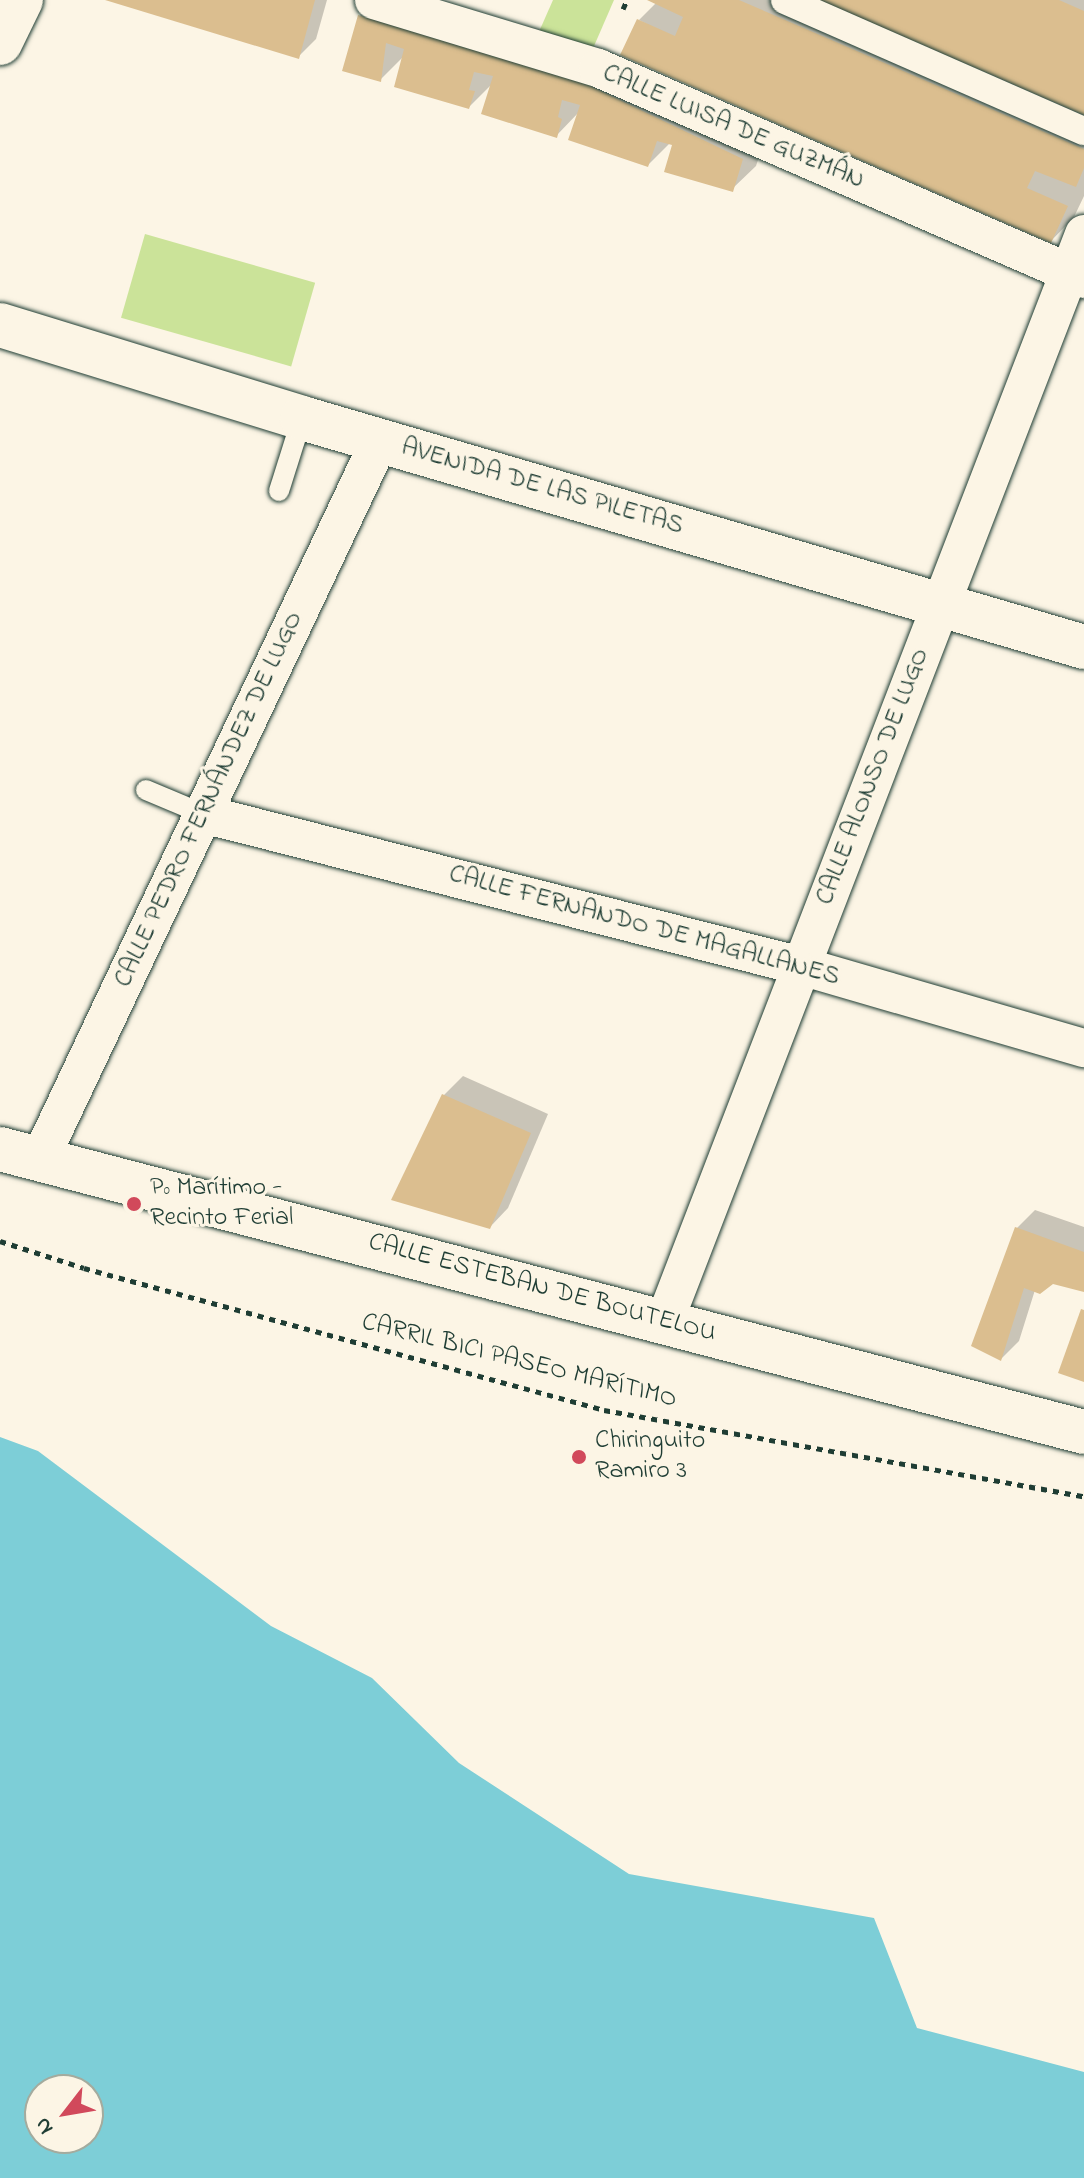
<!DOCTYPE html>
<html>
<head>
<meta charset="utf-8">
<style>
	body { margin:0 }
	#map { position:relative; width:1084px; height:2178px; overflow:hidden; background:#fcf5e5; font-family:"Indie Flower",sans-serif }
	div>[style] { position:absolute }
	[style*='--x'] { left:calc(var(--x)*1px); top:calc(var(--y)*1px); width:calc(var(--w)*1px); rotate:calc(var(--a)*1deg) }
	.green>* { inset:0; background:#cbe399; transform-origin:0 0 }
	.water>* { inset:0; background:#7dced7 }
	.shadow>* { inset:0; background:#0003 }
	.building>* { inset:0; background:#dbbe8f }
	.path>* { height:5px; margin-top:-2.5px; transform-origin:0; background:repeating-linear-gradient(90deg,#1f3d34 0 6px,transparent 0 12px) }
	.roads { filter:drop-shadow(0 0 2px #1f3d34) drop-shadow(0 0 2px #1f3d34) }
	.service>* { height:20px; margin:-10px; padding:0 10px; transform-origin:10px; border-radius:10px; background:#fcf5e5 }
	.pedestrian>* { height:28px; margin:-14px; padding:0 14px; transform-origin:14px; border-radius:14px; background:#fcf5e5 }
	.minor>* { height:38px; margin:-19px; padding:0 19px; transform-origin:19px; border-radius:19px; background:#fcf5e5 }
	.tertiary>* { height:44px; margin:-22px; padding:0 22px; transform-origin:22px; border-radius:22px; background:#fcf5e5 }
	.dots>* { width:22px; height:22px; translate:-50% -50%; box-sizing:border-box; border:4px solid #fcf5e5; border-radius:50% }
	span { translate:-50% -50%; white-space:nowrap; text-align:center; line-height:1.15; -webkit-text-stroke:6px #fcf5e5; paint-order:stroke }
	.street-label { font-size:26px; color:#1f3d34 }
	.poi-label { font-size:26px; color:#1f3d34 }
	.left { translate:0 -50%; text-align:left }
	.north { position:absolute; left:24px; top:2074px; width:80px; height:80px; box-sizing:border-box; background:#fcf5e5; border:2px solid #a4ab9e; border-radius:50%; rotate:239deg; font-size:22px; font-weight:700; line-height:32px; text-align:center; color:#1f3d34 }
	.north::after { content:''; display:block; margin:auto; width:28px; height:36px; background:#d1495b; clip-path:polygon(50% 0,100% 100%,50% 72%,0 100%) }
</style>
</head>
<body>
<div id="map">
	<div class="green">
		<i style="clip-path:polygon(553px 0,614px 0,591px 53px,538px 34px)"></i>
		<i style="left:145px;top:234px;width:177px;height:87px;rotate:16deg"></i>
	</div>
	<div class="water">
		<i style="clip-path:polygon(evenodd,0 1437px,38px 1451px,271px 1626px,372px 1678px,459px 1763px,629px 1874px,874px 1918px,917px 2028px,1084px 2072px,1084px 2178px,0 2178px,0 1437px,40px 2090px,88px 2090px,88px 2138px,40px 2138px,40px 2090px)"></i>
	</div>
	<div class="shadow">
		<i style="clip-path:polygon(109px 0,327px 0,316px 39px,298px 57px)"></i>
		<i style="clip-path:polygon(evenodd,375px 0,766px 135px,756px 166px,732px 189px,675px 144px,670px 143px,648px 165px,580px 111px,556px 136px,493px 83px,469px 107px,404px 56px,380px 80px,360px 16px,375px 0,512px 59px,590px 83px,589px 86px,512px 59px)"></i>
		<i style="clip-path:polygon(652px 0,1084px 0,1084px 196px,1074px 217px,1051px 241px,639px 20px,657px 2px)"></i>
		<i style="clip-path:polygon(463px 1076px,548px 1114px,508px 1208px,490px 1227px,394px 1199px,444px 1095px)"></i>
		<i style="clip-path:polygon(1035px 1210px,1084px 1227px,1084px 1290px,1052px 1282px,1035px 1290px,1019px 1341px,1001px 1359px,1017px 1228px)"></i>
	</div>
	<div class="building">
		<i style="clip-path:polygon(105px 0,315px 0,299px 59px)"></i>
		<i style="clip-path:polygon(647px 0,739px 0,1084px 149px,1084px 168px,1076px 187px,1035px 171px,1027px 188px,1068px 206px,1051px 243px,620px 55px,637px 19px,675px 36px,683px 17px)"></i>
		<i style="clip-path:polygon(819px 0,1059px 0,1084px 11px,1084px 115px)"></i>
		<i style="clip-path:polygon(358px 15px,582px 82px,743px 159px,733px 192px,664px 172px,672px 145px,657px 141px,648px 167px,568px 140px,580px 105px,562px 100px,558px 117px,562px 119px,557px 138px,481px 114px,493px 76px,474px 72px,469px 90px,475px 91px,469px 109px,394px 87px,404px 49px,386px 43px,381px 82px,342px 71px)"></i>
		<i style="clip-path:polygon(442px 1094px,531px 1133px,490px 1229px,391px 1200px)"></i>
		<i style="clip-path:polygon(1015px 1227px,1084px 1252px,1084px 1292px,1053px 1284px,1040px 1294px,1024px 1288px,1001px 1361px,971px 1346px)"></i>
		<i style="clip-path:polygon(1081px 1309px,1084px 1310px,1084px 1382px,1058px 1373px)"></i>
	</div>
	<div class="path">
		<i style="--x:623;--y:9;--w:10;--a:-66"></i>
		<i style="--x:0;--y:1241;--w:88;--a:17.8"></i>
		<i style="--x:84;--y:1268;--w:539;--a:15.27"></i>
		<i style="--x:604;--y:1410;--w:488;--a:10.2"></i>
	</div>
	<div class="roads">
		<div class="service">
			<i style="--x:279;--y:491;--w:77;--a:-72.5"></i>
			<i style="--x:146;--y:790;--w:62;--a:22.8"></i>
		</div>
		<div class="pedestrian">
			<i style="--x:785;--y:0;--w:326;--a:23.7"></i>
		</div>
		<div class="minor">
			<i style="--x:374;--y:0;--w:234;--a:16.9"></i>
			<i style="--x:598;--y:68;--w:530;--a:23.47"></i>
			<i style="--x:203;--y:814;--w:617;--a:14.26"></i>
			<i style="--x:801;--y:966;--w:295;--a:16.2"></i>
			<i style="--x:40;--y:1159;--w:795;--a:-64.69"></i>
			<i style="--x:665;--y:1320;--w:1164;--a:-68.9"></i>
		</div>
		<div class="tertiary">
			<i style="--x:0;--y:43;--w:48;--a:-64"></i>
			<i style="--x:0;--y:325;--w:316;--a:17.1"></i>
			<i style="--x:302;--y:418;--w:815;--a:16.32"></i>
			<i style="--x:0;--y:1149;--w:1120;--a:14.63"></i>
		</div>
	</div>
	<div class="dots">
		<i style="left:134px;top:1204px;background:#d1495b"></i>
		<i style="left:579px;top:1457px;background:#d1495b"></i>
	</div>
	<div class="street-label">
		<span style="left:733px;top:128px;rotate:23deg">CALLE LUISA DE GUZMÁN</span>
		<span style="left:542px;top:488px;rotate:16deg">AVENIDA DE LAS PILETAS</span>
		<span style="left:874px;top:777px;rotate:-69deg">CALLE ALONSO DE LUGO</span>
		<span style="left:210px;top:800px;rotate:-65deg">CALLE PEDRO FERNÁNDEZ DE LUGO</span>
		<span style="left:644px;top:927px;rotate:15deg">CALLE FERNANDO DE MAGALLANES</span>
		<span style="left:542px;top:1289px;rotate:15deg">CALLE ESTEBAN DE BOUTELOU</span>
		<span style="left:519px;top:1362px;rotate:14deg">CARRIL BICI PASEO MARÍTIMO</span>
	</div>
	<div class="poi-label">
		<span class="left" style="left:150px;top:1204px">Pº Marítimo -<br>Recinto Ferial</span>
		<span class="left" style="left:595px;top:1457px">Chiringuito<br>Ramiro 3</span>
	</div>
	<div class="north">N</div>
</div>
</body>
</html>
